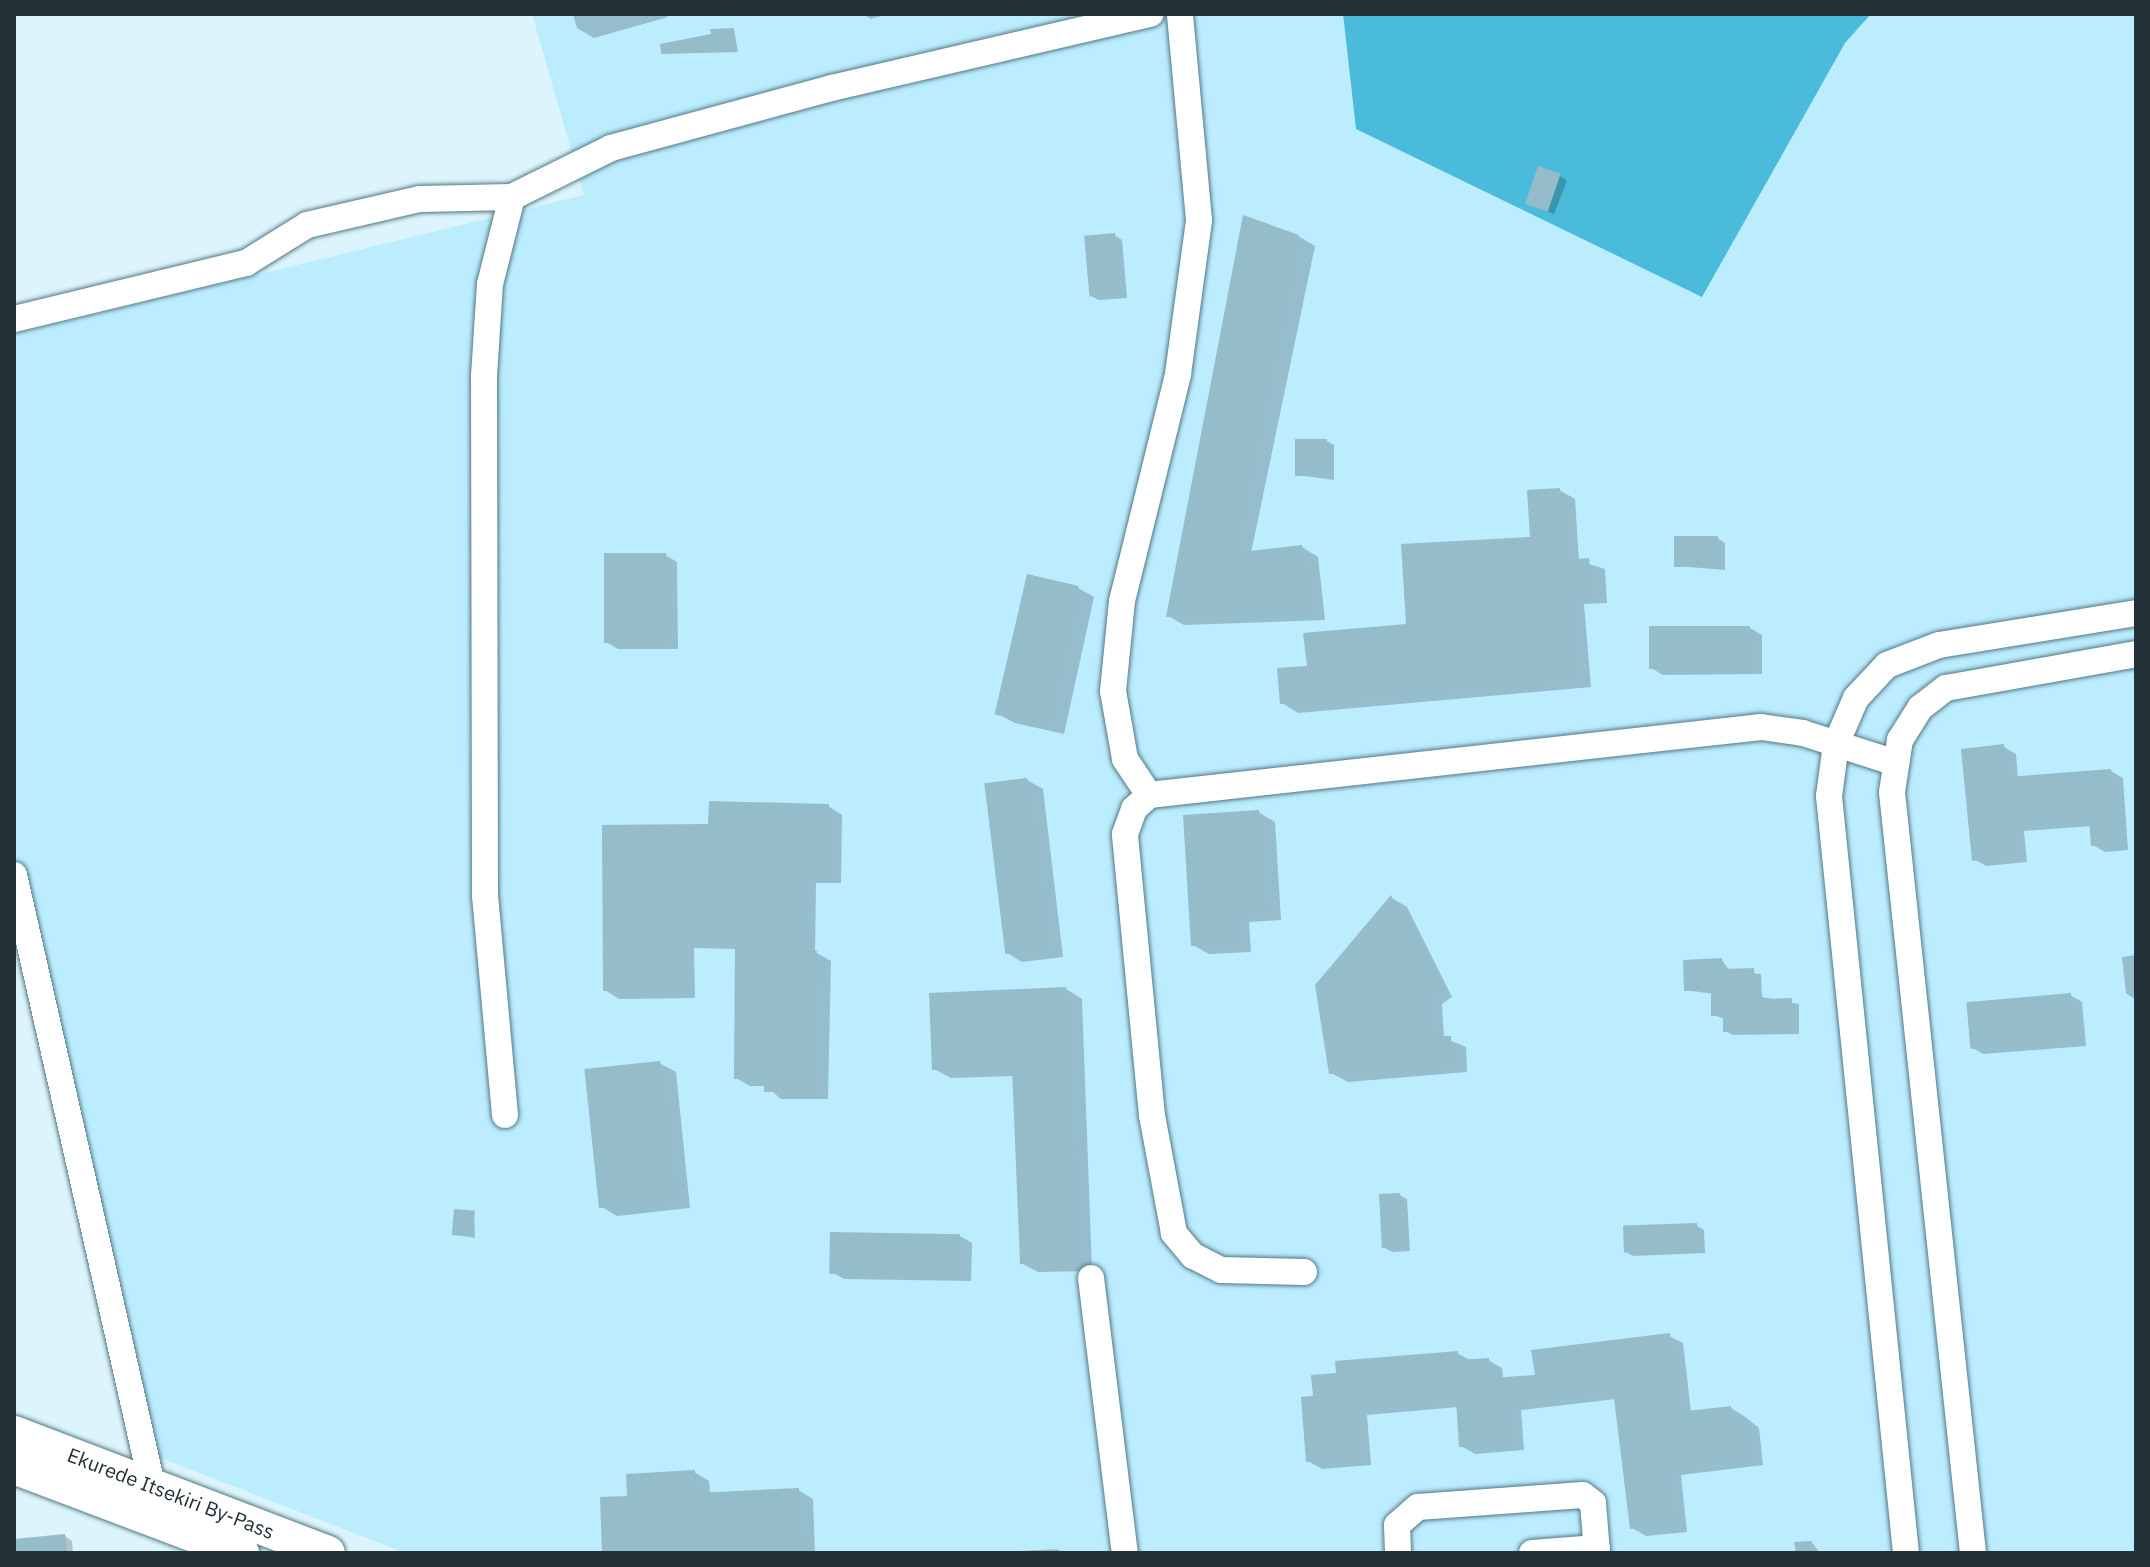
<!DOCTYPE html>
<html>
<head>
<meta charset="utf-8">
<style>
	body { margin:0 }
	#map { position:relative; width:2150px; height:1567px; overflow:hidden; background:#dcf5fd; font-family:"IBM Plex Sans",sans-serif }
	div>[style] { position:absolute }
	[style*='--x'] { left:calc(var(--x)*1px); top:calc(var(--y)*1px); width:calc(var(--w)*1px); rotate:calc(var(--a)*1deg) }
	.built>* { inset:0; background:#bbedfe }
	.water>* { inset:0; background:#4abbda }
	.shadow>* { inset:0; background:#0003 }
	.building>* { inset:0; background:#94bcc9; transform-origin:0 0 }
	.roads { filter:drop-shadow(0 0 2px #527884) drop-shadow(0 0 2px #527884) }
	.minor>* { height:26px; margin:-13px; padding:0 13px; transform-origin:13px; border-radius:13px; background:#fff }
	.major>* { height:34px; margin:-17px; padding:0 17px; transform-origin:17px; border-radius:17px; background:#fff }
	span { translate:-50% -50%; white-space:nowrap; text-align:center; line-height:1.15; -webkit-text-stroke:7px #fff; paint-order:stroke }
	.street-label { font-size:20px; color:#213137 }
	.frame { position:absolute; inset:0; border:16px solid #213137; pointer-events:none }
</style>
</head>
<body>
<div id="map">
	<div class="built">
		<i style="clip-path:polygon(532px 14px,1343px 14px,1356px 129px,1845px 43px,1871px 14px,2136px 14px,2136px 1553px,405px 1553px,143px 1451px,14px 875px,14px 334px,584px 195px)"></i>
	</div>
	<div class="water">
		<i style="clip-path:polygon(1343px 14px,1871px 14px,1845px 43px,1702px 297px,1356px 129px)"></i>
	</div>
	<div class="shadow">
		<i style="clip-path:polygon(573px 14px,667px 14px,668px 17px,594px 38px,577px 28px)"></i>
		<i style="clip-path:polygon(863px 14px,888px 14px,871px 19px)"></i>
		<i style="clip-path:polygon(734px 30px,738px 52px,663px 53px)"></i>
		<i style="clip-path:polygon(1560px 176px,1567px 181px,1554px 214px,1533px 206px)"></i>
		<i style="clip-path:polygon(1114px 235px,1122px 240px,1127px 298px,1099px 300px,1091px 296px)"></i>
		<i style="clip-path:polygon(1298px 236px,1315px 246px,1251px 553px,1302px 547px,1318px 557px,1325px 620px,1184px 625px,1168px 616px)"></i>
		<i style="clip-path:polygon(1327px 441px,1334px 445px,1334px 480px,1297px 475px)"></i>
		<i style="clip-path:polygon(1559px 490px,1575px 499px,1579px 561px,1605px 569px,1607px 603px,1584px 604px,1591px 687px,1298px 713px,1282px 703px,1309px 667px,1408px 626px,1532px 539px)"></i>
		<i style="clip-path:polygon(1717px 538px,1725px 543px,1725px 570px,1676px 566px)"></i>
		<i style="clip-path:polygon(665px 555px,677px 562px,678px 649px,618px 649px,606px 642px)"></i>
		<i style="clip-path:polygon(1078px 588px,1094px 597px,1064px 734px,1015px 723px,998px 714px)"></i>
		<i style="clip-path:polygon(1750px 628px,1762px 635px,1762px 674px,1663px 675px,1651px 668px)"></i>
		<i style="clip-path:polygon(2004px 747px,2016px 754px,2018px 778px,2111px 771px,2123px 778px,2128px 850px,2105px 852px,2093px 845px,2091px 826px,2024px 831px,2027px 862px,1986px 866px,1974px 859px)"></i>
		<i style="clip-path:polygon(1027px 780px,1043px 789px,1063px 957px,1022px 962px,1006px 952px)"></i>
		<i style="clip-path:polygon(828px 806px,842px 815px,841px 883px,816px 883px,815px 952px,831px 961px,828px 1099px,781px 1099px,766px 1086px,750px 1086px,736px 1078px,737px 949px,694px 948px,695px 998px,619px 999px,605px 990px,710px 826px)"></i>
		<i style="clip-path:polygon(1258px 812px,1275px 822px,1281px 920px,1249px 922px,1251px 952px,1209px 954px,1193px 945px)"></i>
		<i style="clip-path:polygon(1392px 898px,1407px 907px,1452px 997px,1442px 1004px,1444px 1038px,1466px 1047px,1467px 1072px,1348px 1082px,1331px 1073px)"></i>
		<i style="clip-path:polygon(2136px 955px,2136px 997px,2133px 998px,2126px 993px,2122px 957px)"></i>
		<i style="clip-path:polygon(1722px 960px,1730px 971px,1761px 974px,1762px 997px,1799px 1004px,1799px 1034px,1733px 1035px,1725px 1031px,1725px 1019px,1713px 1015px,1713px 994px,1686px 990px)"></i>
		<i style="clip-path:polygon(1066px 989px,1082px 999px,1092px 1271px,1038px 1272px,1021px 1263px,1014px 1076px,951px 1078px,934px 1069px)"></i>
		<i style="clip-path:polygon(2070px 995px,2082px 1002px,2086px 1046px,1983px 1054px,1971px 1047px)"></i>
		<i style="clip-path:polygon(659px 1063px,676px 1072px,690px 1208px,617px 1216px,600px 1206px)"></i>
		<i style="clip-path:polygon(1399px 1195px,1407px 1199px,1410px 1251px,1392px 1252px,1385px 1248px)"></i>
		<i style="clip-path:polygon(474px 1213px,475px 1238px,454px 1234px)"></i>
		<i style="clip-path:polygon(1696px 1225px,1704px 1230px,1705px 1253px,1633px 1256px,1626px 1252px)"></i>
		<i style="clip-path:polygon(960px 1236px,972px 1243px,971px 1281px,844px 1279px,832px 1272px)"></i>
		<i style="clip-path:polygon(1669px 1336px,1683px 1343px,1691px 1412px,1731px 1408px,1744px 1416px,1759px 1428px,1763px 1465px,1681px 1475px,1687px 1532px,1646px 1536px,1632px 1528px,1616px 1399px,1521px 1410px,1524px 1450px,1475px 1454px,1461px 1446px,1458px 1407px,1367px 1415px,1371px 1465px,1322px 1469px,1308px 1461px,1315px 1398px,1338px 1375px,1457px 1353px,1472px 1361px,1488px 1360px,1502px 1368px,1503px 1379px,1537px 1377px)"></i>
		<i style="clip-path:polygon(694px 1472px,709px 1481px,710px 1494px,798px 1490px,813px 1499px,815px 1553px,604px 1553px,629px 1498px)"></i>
		<i style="clip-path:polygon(65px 1536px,72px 1541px,73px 1553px,14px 1553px,14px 1540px)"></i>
		<i style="clip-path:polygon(1811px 1541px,1820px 1553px,1796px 1553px,1794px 1542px)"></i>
		<i style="clip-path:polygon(1057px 1549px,1064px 1553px,1021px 1553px,1021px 1551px)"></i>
	</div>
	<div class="building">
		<i style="clip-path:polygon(734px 28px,735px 52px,661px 54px,660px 44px,711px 34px,710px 29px)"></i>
		<i style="left:1538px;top:166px;width:24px;height:40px;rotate:19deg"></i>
		<i style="clip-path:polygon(1243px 215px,1299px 235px,1233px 553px,1302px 545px,1309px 612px,1166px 617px)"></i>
		<i style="left:1115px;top:233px;width:61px;height:31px;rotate:85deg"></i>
		<i style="left:1295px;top:439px;width:32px;height:37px"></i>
		<i style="clip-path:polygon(1560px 488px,1564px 560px,1589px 558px,1592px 594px,1568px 596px,1576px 678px,1280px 704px,1277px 668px,1307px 666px,1303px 633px,1406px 624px,1401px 544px,1530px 537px,1527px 490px)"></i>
		<i style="left:1718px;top:536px;width:31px;height:44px;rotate:90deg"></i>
		<i style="left:604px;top:553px;width:62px;height:90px"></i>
		<i style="left:1027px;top:574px;width:53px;height:144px;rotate:13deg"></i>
		<i style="left:1649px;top:626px;width:101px;height:43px"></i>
		<i style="clip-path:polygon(2004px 744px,2007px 777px,2111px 769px,2117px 844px,2091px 846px,2089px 819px,2012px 826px,2015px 856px,1972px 861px,1961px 749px)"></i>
		<i style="left:1027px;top:778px;width:172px;height:43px;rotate:83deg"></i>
		<i style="clip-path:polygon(709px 801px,829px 804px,827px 876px,802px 875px,801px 951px,817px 951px,814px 1092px,764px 1092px,764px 1078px,734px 1079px,735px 942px,681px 940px,681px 991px,603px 991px,602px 825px,708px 824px)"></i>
		<i style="clip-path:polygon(1259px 810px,1265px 912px,1233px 914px,1235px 943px,1191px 946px,1183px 815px)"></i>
		<i style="clip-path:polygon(1391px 895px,1436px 987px,1426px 995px,1429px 1036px,1451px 1036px,1452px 1064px,1329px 1074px,1315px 985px)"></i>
		<i style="clip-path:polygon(1722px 958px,1723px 969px,1754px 968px,1755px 995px,1760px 999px,1792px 998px,1792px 1031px,1723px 1032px,1723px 1015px,1711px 1016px,1711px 990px,1684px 991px,1683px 960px)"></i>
		<i style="clip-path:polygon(1066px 987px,1077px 1262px,1020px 1264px,1012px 1067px,932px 1070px,929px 993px)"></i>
		<i style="left:2071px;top:993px;width:47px;height:105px;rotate:85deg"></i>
		<i style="left:660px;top:1061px;width:140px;height:76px;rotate:84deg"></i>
		<i style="left:1400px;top:1193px;width:54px;height:21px;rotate:87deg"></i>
		<i style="left:454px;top:1209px;width:21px;height:26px;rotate:5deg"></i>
		<i style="left:1697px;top:1223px;width:27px;height:74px;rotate:88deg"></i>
		<i style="left:830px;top:1232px;width:130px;height:42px;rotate:1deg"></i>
		<i style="clip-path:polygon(1670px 1333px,1679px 1412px,1731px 1406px,1733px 1419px,1745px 1418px,1750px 1458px,1668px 1468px,1674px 1525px,1630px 1529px,1613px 1390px,1508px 1403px,1511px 1443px,1459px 1447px,1456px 1399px,1354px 1408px,1358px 1459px,1306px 1462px,1301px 1397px,1313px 1396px,1311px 1375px,1336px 1373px,1335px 1361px,1458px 1351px,1458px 1360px,1489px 1358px,1491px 1378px,1535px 1375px,1531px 1350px)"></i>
		<i style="clip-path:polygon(695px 1470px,696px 1493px,799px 1488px,801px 1553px,602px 1553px,600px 1497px,627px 1496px,626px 1474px)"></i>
		<i style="clip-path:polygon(65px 1534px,67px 1553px,14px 1553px,14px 1539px)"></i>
	</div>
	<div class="roads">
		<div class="minor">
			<i style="--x:14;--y:319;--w:239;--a:-13.6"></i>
			<i style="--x:246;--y:263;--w:72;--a:-31.9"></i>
			<i style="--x:307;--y:225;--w:116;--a:-13"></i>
			<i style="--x:420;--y:199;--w:92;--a:-1.2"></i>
			<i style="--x:1149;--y:795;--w:43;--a:-123.7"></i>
			<i style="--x:1125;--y:759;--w:69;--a:-100"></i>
			<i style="--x:1113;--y:691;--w:90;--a:-84.3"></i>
			<i style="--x:1122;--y:601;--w:234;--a:-76.1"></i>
			<i style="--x:1178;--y:374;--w:155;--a:-82.2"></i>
			<i style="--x:1199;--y:220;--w:207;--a:-95.3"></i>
			<i style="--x:14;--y:875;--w:625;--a:77.25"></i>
			<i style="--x:505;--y:1115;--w:221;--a:-95.2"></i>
			<i style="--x:485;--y:895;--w:519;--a:-90.11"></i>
			<i style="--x:484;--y:376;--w:92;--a:-86.3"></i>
			<i style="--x:490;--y:284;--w:90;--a:-75.8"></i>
			<i style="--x:512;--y:197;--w:110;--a:-26.3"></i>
			<i style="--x:611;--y:148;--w:229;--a:-15.2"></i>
			<i style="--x:832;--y:88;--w:327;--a:-13.1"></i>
			<i style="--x:1304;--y:1272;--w:83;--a:-178.6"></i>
			<i style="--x:1221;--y:1270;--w:31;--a:-153"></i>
			<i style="--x:1193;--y:1256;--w:30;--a:-130"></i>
			<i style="--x:1174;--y:1233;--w:119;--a:-100.6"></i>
			<i style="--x:1152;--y:1116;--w:283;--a:-95.5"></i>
			<i style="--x:1125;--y:834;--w:27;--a:-70"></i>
			<i style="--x:1134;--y:809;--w:21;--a:-43"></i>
			<i style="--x:1149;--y:795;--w:616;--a:-6.34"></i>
			<i style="--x:1761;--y:727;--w:42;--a:8.1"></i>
			<i style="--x:1803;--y:733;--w:98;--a:17.9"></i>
			<i style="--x:1091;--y:1278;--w:277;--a:83"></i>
			<i style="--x:1398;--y:1553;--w:28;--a:-92"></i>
			<i style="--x:1397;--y:1525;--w:28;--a:-41"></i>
			<i style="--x:1418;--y:1507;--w:165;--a:-4.2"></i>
			<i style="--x:1583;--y:1495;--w:13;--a:39"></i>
			<i style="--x:1593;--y:1503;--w:50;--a:85.4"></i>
			<i style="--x:1532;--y:1553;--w:65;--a:-4.4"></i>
			<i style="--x:1906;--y:1553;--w:761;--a:-95.81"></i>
			<i style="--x:1829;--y:796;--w:52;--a:-82.3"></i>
			<i style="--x:1836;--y:744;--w:50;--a:-66.5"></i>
			<i style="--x:1856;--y:698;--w:45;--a:-46.8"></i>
			<i style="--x:1887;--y:665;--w:56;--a:-21"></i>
			<i style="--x:1939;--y:645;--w:200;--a:-9.2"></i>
			<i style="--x:1973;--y:1553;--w:765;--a:-96.08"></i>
			<i style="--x:1892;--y:792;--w:53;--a:-81.3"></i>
			<i style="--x:1900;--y:740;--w:38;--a:-58"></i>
			<i style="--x:1920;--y:708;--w:33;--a:-38"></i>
			<i style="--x:1946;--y:688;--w:193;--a:-10.1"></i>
		</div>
		<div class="major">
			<i style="--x:14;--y:1433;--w:336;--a:20.9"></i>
			<i style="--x:14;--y:1467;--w:244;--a:20.7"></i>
		</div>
	</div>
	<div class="street-label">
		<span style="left:171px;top:1493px;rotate:21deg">Ekurede Itsekiri By-Pass</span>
	</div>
	<div class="frame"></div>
</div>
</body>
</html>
